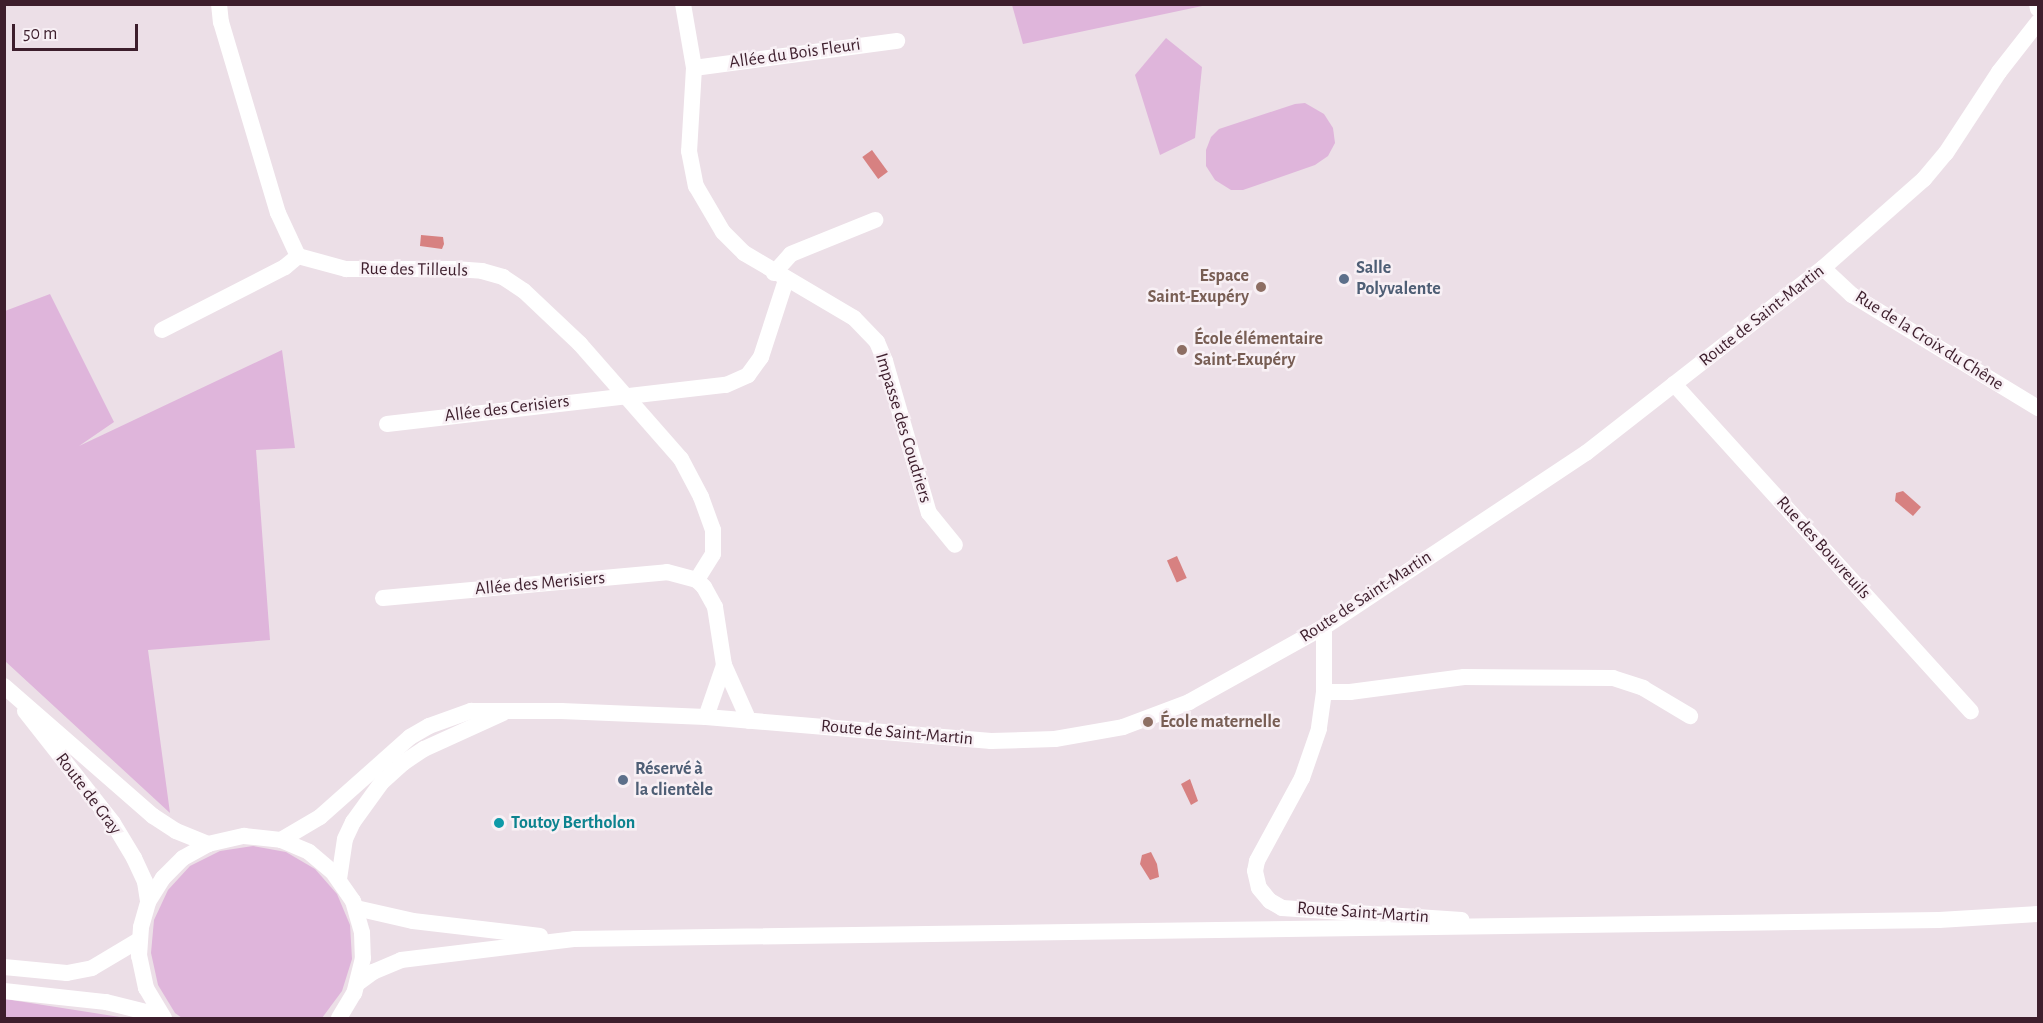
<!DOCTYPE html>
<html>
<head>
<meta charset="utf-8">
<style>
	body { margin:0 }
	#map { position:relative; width:2043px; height:1023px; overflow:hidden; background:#ecdfe7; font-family:"Alegreya Sans",sans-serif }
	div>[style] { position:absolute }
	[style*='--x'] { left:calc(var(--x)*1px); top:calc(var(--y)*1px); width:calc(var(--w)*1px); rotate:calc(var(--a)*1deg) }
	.green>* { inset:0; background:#dfb5db }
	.water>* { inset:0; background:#d78181; transform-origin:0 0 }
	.minor>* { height:16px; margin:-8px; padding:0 8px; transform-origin:8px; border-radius:8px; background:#fff }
	.secondary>* { height:16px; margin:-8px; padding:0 8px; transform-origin:8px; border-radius:8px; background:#fff }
	.dots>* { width:16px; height:16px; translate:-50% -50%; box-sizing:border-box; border:3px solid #f8f0f5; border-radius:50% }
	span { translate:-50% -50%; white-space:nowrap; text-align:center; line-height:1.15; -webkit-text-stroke:5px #f8f0f5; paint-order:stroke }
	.street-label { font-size:18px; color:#3d1e2c }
	.service-label { font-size:18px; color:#4e5e75; font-weight:700 }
	.left { translate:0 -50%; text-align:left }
	.education-label { font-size:18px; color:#785e54; font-weight:700 }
	.right { translate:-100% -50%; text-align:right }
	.culture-label { font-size:18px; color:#0d838f; font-weight:700 }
	.frame { position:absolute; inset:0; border:6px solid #3d1e2c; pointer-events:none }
	.scale { position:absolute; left:12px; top:24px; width:126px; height:27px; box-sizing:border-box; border:3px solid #3d1e2c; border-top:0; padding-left:8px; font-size:18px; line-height:21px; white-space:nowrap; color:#3d1e2c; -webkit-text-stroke:4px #f8f0f5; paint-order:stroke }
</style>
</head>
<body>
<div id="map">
	<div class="green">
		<i style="clip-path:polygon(1012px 5px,1012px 4px,1207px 5px,1023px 44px)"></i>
		<i style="clip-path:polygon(1166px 38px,1202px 67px,1195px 138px,1160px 155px,1135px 75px)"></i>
		<i style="clip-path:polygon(1305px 103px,1324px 114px,1333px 128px,1335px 143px,1328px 156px,1315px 165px,1243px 190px,1231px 190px,1215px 180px,1206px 166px,1206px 150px,1211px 137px,1219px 129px,1295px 104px)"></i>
		<i style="clip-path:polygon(50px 294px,114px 422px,79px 446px,282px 350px,295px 448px,256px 450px,270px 640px,148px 650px,170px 813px,5px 661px,5px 311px)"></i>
		<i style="clip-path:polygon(253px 846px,286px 852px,315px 869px,337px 894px,350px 925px,352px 959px,342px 991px,322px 1018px,182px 1018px,175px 1013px,158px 985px,151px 953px,154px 920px,168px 890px,190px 866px,220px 851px)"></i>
		<i style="clip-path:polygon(5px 999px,126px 1018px,5px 1018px)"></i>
	</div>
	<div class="water">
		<i style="left:872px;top:150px;width:27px;height:12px;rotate:54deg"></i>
		<i style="clip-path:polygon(421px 235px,443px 237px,444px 244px,442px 249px,420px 246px)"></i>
		<i style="clip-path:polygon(1903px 491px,1921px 507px,1913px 516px,1895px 501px,1896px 493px)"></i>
		<i style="left:1177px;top:556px;width:24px;height:11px;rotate:66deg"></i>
		<i style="clip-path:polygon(1190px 779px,1198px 801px,1191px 805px,1181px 784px)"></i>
		<i style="clip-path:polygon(1151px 852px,1157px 864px,1159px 877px,1150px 880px,1140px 864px,1142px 855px)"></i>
	</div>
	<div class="minor">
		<i style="--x:219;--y:4;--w:18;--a:84"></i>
		<i style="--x:221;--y:22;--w:199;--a:73.4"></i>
		<i style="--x:278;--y:213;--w:47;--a:65.1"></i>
		<i style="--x:298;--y:256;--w:50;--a:15.2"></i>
		<i style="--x:346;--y:269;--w:109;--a:0"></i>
		<i style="--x:455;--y:269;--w:27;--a:4"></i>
		<i style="--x:482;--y:271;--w:22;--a:16"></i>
		<i style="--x:503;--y:277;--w:25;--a:34"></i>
		<i style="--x:524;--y:291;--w:77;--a:43.4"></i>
		<i style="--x:580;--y:344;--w:153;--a:48.7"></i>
		<i style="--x:681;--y:459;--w:43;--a:62.2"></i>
		<i style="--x:701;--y:497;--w:35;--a:70"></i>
		<i style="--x:713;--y:530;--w:24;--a:90"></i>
		<i style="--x:713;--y:554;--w:31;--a:122"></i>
		<i style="--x:697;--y:580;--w:10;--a:45"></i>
		<i style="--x:704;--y:587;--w:23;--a:61"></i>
		<i style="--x:715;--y:607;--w:59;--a:81.2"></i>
		<i style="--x:683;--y:4;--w:65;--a:80.2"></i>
		<i style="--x:694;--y:68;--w:83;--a:93.4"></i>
		<i style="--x:689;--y:151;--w:36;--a:79"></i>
		<i style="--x:696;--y:186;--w:53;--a:59.6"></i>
		<i style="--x:723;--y:232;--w:30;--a:45"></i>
		<i style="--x:744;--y:253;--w:128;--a:30.6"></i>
		<i style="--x:854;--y:318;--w:33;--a:46"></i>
		<i style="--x:877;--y:342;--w:21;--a:67"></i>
		<i style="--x:885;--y:361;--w:158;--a:73.9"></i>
		<i style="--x:929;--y:513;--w:41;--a:50.9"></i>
		<i style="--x:2037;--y:4;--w:5;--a:79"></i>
		<i style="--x:694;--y:68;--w:205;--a:-7.6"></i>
		<i style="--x:1823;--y:268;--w:40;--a:43"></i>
		<i style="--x:1852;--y:295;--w:218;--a:31.3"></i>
		<i style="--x:774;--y:273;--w:25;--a:-48"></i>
		<i style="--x:791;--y:254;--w:91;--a:-22"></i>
		<i style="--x:162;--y:330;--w:138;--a:-27.1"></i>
		<i style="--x:285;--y:267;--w:17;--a:-40"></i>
		<i style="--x:1674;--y:384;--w:442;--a:47.8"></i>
		<i style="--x:387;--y:424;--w:341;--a:-6.6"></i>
		<i style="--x:726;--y:385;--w:24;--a:-24"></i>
		<i style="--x:748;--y:375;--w:22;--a:-54"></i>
		<i style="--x:761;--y:357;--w:81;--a:-72"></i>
		<i style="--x:383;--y:598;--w:285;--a:-5.2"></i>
		<i style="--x:667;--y:572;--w:31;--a:15"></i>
		<i style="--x:1324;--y:627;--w:65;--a:90"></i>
		<i style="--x:1324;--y:692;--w:37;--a:98"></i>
		<i style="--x:1319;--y:729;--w:52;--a:109.1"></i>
		<i style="--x:1302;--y:778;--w:94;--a:118.5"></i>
		<i style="--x:1257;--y:861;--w:10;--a:101"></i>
		<i style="--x:1255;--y:871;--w:17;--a:77"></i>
		<i style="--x:1259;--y:888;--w:17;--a:50"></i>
		<i style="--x:1270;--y:901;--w:14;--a:30"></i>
		<i style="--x:1282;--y:908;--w:180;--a:3.8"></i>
		<i style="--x:1324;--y:692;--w:26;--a:0"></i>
		<i style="--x:1350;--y:692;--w:115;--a:-7.5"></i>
		<i style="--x:1464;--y:677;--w:149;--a:0.4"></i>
		<i style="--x:1613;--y:678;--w:32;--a:18"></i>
		<i style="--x:1643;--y:688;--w:55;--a:30.8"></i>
		<i style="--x:706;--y:717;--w:55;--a:-70.9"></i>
		<i style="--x:724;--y:665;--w:61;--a:65.9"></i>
		<i style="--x:281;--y:840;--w:45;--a:-30.5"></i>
		<i style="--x:320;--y:817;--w:120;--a:-41.6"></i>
		<i style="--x:410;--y:737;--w:22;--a:-30"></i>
		<i style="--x:429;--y:726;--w:45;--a:-19.7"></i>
		<i style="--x:471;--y:711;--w:90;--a:0"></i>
		<i style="--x:561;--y:711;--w:145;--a:2.4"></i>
		<i style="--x:706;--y:717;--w:286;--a:4.8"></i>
		<i style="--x:991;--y:741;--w:64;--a:-1.8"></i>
		<i style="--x:1055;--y:739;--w:69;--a:-10"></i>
		<i style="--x:1123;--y:727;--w:71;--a:-20.7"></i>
		<i style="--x:1189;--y:702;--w:154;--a:-29.1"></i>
		<i style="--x:1324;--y:627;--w:315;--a:-33.6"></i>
		<i style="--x:1586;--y:453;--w:301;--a:-38"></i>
		<i style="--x:1823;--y:268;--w:135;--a:-41.4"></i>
		<i style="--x:1924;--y:179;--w:34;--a:-50"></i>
		<i style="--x:1946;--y:153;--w:97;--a:-56.8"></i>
		<i style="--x:1999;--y:72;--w:63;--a:-52"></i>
		<i style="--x:339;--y:879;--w:40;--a:-81.5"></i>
		<i style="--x:345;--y:839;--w:19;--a:-65"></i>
		<i style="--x:353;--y:822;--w:49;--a:-54.1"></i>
		<i style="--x:382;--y:782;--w:28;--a:-42"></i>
		<i style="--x:403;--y:763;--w:25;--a:-34"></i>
		<i style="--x:424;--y:749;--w:87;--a:-24.5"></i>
	</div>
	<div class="secondary">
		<i style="--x:4;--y:686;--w:198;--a:41.1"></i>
		<i style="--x:153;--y:816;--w:27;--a:33"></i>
		<i style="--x:176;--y:831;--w:35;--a:22"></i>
		<i style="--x:25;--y:711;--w:142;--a:51.8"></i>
		<i style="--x:113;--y:823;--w:41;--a:59"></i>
		<i style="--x:134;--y:858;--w:26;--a:65"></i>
		<i style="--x:145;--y:882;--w:20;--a:81"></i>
		<i style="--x:356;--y:908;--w:58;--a:12.8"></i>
		<i style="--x:413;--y:921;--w:128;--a:6.7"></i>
		<i style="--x:4;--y:967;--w:63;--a:5.4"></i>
		<i style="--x:67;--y:973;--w:25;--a:-11"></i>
		<i style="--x:92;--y:968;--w:55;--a:-30.8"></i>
		<i style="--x:358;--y:983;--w:19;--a:-36"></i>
		<i style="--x:373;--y:972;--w:30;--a:-23"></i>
		<i style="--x:401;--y:960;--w:174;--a:-6.9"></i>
		<i style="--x:574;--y:939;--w:1365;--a:-0.8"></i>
		<i style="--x:1939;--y:920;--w:99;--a:-3.5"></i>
		<i style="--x:4;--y:991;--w:103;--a:6.2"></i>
		<i style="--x:106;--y:1002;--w:58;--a:14"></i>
		<i style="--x:164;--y:1018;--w:35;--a:-121"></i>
		<i style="--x:146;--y:988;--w:33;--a:-102"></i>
		<i style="--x:139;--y:956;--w:29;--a:-86"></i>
		<i style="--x:141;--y:927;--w:26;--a:-74"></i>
		<i style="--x:148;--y:902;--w:28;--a:-58"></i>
		<i style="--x:163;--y:878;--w:28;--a:-45"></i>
		<i style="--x:183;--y:858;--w:29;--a:-29"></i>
		<i style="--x:208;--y:844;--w:37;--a:-13"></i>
		<i style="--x:244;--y:836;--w:37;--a:6"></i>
		<i style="--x:281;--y:840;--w:30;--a:23"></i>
		<i style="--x:309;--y:852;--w:30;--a:40"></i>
		<i style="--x:332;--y:871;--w:37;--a:55"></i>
		<i style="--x:353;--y:901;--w:33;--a:74"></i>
		<i style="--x:362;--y:933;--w:25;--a:88"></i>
		<i style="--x:363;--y:958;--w:36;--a:104"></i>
		<i style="--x:354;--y:993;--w:29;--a:121"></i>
	</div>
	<div class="dots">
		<i style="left:1344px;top:279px;background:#5c6f8a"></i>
		<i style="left:1261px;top:287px;background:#8d6e63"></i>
		<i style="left:1182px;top:350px;background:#8d6e63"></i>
		<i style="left:1148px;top:722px;background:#8d6e63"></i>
		<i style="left:623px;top:780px;background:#5c6f8a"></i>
		<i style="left:499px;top:823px;background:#0f9aa8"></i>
	</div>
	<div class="street-label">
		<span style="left:795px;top:54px;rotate:-8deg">Allée du Bois Fleuri</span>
		<span style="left:414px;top:270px;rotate:1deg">Rue des Tilleuls</span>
		<span style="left:1762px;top:316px;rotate:-38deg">Route de Saint-Martin</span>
		<span style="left:1929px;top:341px;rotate:32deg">Rue de la Croix du Chêne</span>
		<span style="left:507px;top:409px;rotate:-7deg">Allée des Cerisiers</span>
		<span style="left:903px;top:428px;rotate:73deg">Impasse des Coudriers</span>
		<span style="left:1823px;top:548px;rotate:48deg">Rue des Bouvreuils</span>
		<span style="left:540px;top:584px;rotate:-5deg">Allée des Merisiers</span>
		<span style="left:1366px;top:597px;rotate:-33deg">Route de Saint-Martin</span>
		<span style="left:897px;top:733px;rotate:5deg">Route de Saint-Martin</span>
		<span style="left:88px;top:794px;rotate:53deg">Route de Gray</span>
		<span style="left:1363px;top:913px;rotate:4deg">Route Saint-Martin</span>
	</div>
	<div class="service-label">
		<span class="left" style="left:1356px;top:279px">Salle<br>Polyvalente</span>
		<span class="left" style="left:635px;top:780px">Réservé à<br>la clientèle</span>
	</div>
	<div class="education-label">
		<span class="right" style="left:1249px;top:287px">Espace<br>Saint-Exupéry</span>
		<span class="left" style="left:1194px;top:350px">École élémentaire<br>Saint-Exupéry</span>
		<span class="left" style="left:1160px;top:722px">École maternelle</span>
	</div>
	<div class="culture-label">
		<span class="left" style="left:511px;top:823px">Toutoy Bertholon</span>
	</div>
	<div class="frame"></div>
	<div class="scale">50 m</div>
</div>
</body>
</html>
